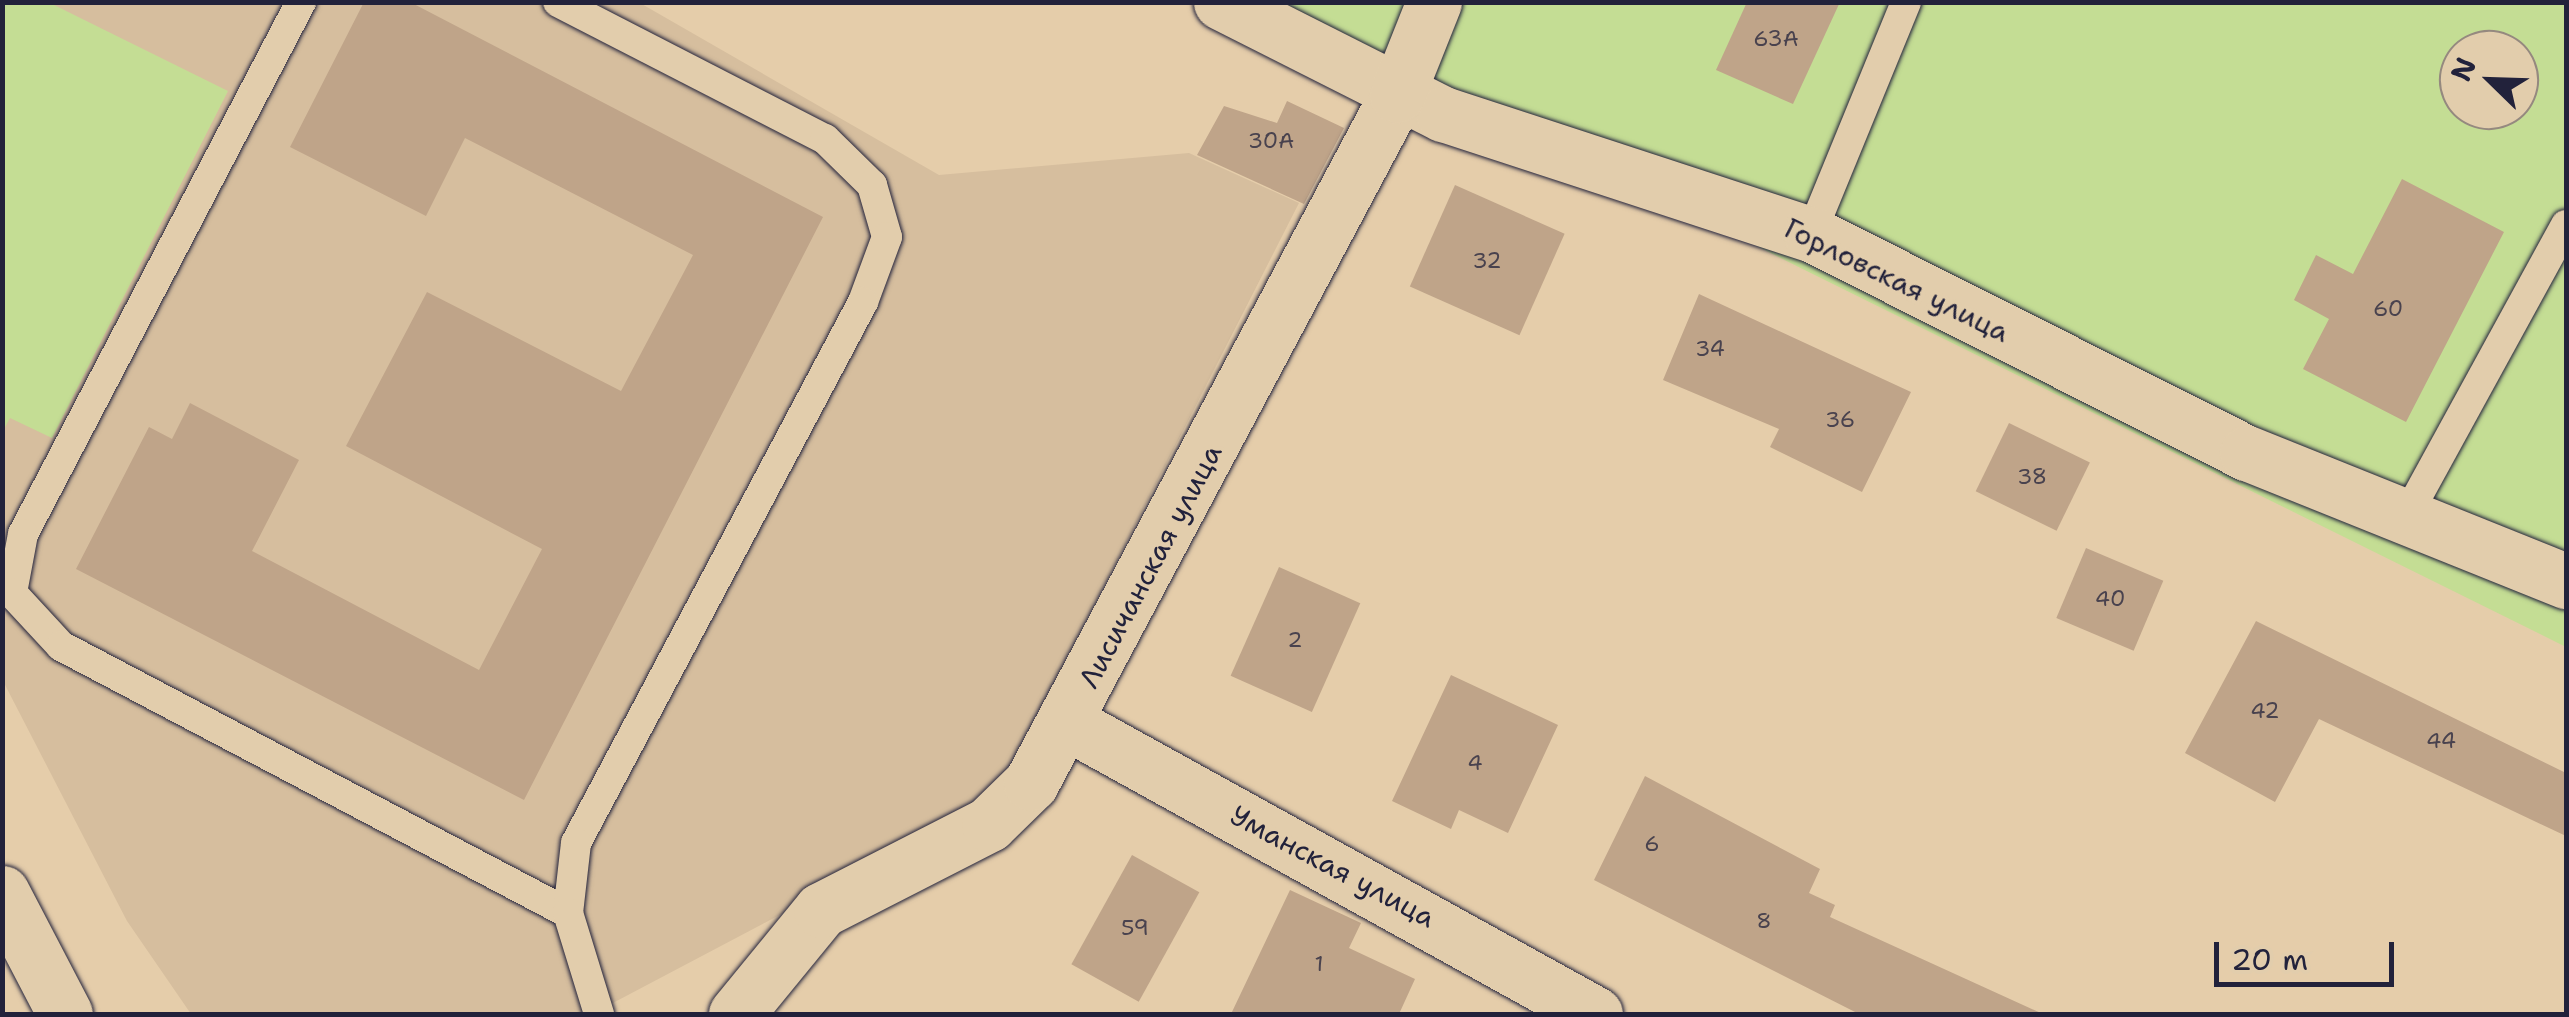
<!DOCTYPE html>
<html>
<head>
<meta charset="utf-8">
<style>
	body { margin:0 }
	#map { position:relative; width:2569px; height:1017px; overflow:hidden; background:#e5cdaa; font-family:"Shantell Sans",sans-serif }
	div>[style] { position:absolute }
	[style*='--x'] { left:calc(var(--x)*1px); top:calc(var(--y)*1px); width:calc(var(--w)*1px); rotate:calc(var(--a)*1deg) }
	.built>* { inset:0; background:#d6be9e }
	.green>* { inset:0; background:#c4dd94 }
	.building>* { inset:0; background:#bfa489; transform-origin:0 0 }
	.roads { filter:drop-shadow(0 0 2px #22223b) drop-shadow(0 0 2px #22223b) }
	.service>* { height:30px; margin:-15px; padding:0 15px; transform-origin:15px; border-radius:15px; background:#e2cdac }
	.minor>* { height:55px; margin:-27.5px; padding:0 27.5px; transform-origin:27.5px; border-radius:27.5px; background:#e2cdac }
	.tertiary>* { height:55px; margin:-27.5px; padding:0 27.5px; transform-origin:27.5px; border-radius:27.5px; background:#e2cdac }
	span { translate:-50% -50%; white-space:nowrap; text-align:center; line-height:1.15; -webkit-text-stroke:8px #e2cdac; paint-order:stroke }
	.number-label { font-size:22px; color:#49424e }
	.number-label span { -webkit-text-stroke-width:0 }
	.street-label { font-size:28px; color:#22223b }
	.frame { position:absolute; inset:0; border:5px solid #22223b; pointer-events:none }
	.north { position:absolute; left:2439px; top:30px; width:100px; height:100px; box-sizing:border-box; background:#e2cdac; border:2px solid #95897f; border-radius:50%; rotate:293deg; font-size:28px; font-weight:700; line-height:40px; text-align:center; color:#22223b }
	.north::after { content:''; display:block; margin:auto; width:35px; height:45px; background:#22223b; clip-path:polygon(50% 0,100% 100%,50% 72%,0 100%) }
	.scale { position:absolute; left:2214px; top:942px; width:180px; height:45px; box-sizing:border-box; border:5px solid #22223b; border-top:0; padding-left:12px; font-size:30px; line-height:35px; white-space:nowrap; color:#22223b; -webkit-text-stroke:8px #e2cdac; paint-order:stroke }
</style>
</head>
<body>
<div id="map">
	<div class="built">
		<i style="clip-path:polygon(3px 3px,640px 3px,939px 175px,1189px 153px,1299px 203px,994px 802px,592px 1014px,191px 1014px,127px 921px,3px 681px)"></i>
	</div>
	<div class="green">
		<i style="clip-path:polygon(3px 2px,50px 3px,228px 91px,52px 438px,10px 418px,3px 431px)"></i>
		<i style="clip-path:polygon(evenodd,1243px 3px,2566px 3px,2566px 647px,1389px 64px,1243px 3px,2459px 50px,2519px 50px,2519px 110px,2459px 110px,2459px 50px)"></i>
	</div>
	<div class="building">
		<i style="clip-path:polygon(364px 2px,410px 2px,823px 217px,524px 800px,76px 569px,149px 427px,172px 439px,190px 403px,299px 460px,252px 551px,479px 670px,542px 549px,346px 446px,427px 292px,621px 391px,693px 255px,465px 138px,426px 216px,290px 147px)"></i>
		<i style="clip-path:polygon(1747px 2px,1840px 2px,1793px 104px,1716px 70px)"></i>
		<i style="clip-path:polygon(1287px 101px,1344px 128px,1304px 204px,1197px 155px,1224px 106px,1277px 123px)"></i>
		<i style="clip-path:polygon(2402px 179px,2504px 232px,2406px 422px,2303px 369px,2329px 319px,2294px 300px,2316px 255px,2353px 274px)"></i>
		<i style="left:1455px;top:185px;width:120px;height:111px;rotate:24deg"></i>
		<i style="clip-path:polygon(1699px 294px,1911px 392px,1862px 492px,1770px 447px,1779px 429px,1663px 380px)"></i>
		<i style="left:2009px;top:423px;width:90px;height:76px;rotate:26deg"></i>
		<i style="left:2086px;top:548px;width:84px;height:76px;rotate:23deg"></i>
		<i style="left:1279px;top:567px;width:89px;height:119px;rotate:24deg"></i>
		<i style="clip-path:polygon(2256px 621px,2566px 773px,2566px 836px,2319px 719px,2275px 802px,2185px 753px)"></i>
		<i style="clip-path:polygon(1451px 675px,1558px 725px,1508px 833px,1459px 810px,1451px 829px,1392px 801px)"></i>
		<i style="clip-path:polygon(1645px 776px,1820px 869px,1809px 893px,1835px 905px,1830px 917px,2043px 1014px,1859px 1014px,1594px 880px)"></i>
		<i style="left:1132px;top:855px;width:77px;height:125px;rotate:29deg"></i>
		<i style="clip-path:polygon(1290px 890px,1361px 923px,1349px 948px,1415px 979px,1399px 1014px,1231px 1014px)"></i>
	</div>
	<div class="roads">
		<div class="service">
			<i style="--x:301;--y:2;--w:600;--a:117.59"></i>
			<i style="--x:23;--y:534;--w:60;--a:100.6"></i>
			<i style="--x:12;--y:593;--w:72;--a:47.2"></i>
			<i style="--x:61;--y:646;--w:573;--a:27.77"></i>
			<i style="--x:558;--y:2;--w:300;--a:27.2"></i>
			<i style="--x:825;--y:139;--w:66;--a:44.4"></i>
			<i style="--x:872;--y:185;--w:54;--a:73.9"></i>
			<i style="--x:887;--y:237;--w:69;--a:110.3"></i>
			<i style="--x:863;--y:302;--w:612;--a:117.95"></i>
			<i style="--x:576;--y:843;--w:70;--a:96.5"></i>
			<i style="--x:568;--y:913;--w:106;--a:72.9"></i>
			<i style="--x:1811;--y:234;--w:251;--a:-67.7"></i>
			<i style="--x:2406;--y:517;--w:333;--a:-61.3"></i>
		</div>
		<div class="minor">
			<i style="--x:1221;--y:2;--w:249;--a:26.8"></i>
			<i style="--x:1443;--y:114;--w:387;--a:18.1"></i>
			<i style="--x:1811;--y:234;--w:488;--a:26.7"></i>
			<i style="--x:2247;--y:453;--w:344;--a:21.9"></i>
			<i style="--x:1068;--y:723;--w:602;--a:28.91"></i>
			<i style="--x:736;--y:1014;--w:134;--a:-50.7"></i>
			<i style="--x:821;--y:910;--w:189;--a:-27.1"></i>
			<i style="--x:989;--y:824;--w:59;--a:-44.3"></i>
			<i style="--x:1031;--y:783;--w:779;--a:-61.99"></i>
			<i style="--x:1397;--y:95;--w:100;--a:-68.3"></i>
		</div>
		<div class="tertiary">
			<i style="--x:2;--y:893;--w:136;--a:62.5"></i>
		</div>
	</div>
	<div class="number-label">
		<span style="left:1776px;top:39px">63А</span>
		<span style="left:1271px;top:141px">30А</span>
		<span style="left:1487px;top:261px">32</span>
		<span style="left:2388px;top:309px">60</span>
		<span style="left:1710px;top:349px">34</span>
		<span style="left:1840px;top:420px">36</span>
		<span style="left:2032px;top:477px">38</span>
		<span style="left:2110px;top:599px">40</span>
		<span style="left:1295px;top:640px">2</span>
		<span style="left:2265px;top:711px">42</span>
		<span style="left:2441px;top:741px">44</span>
		<span style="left:1475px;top:763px">4</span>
		<span style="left:1652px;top:844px">6</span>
		<span style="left:1764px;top:921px">8</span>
		<span style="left:1135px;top:928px">59</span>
		<span style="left:1319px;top:964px">1</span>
	</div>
	<div class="street-label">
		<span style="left:1897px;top:280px;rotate:26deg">Горловская улица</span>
		<span style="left:1150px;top:566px;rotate:-62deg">Лисичанская улица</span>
		<span style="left:1333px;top:866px;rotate:28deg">Уманская улица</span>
	</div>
	<div class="frame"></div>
	<div class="north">N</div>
	<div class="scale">20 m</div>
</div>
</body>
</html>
